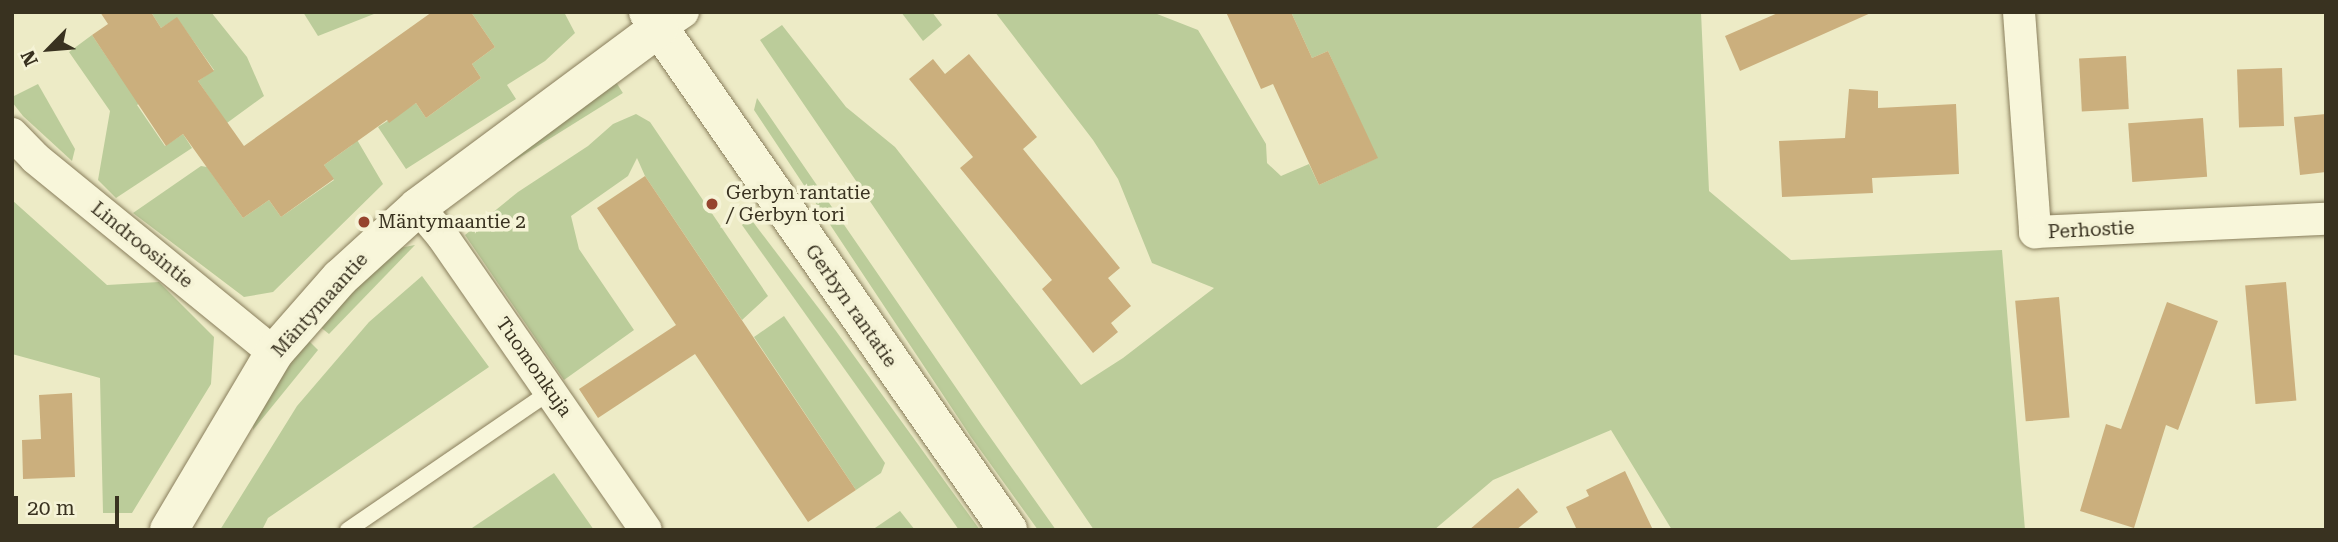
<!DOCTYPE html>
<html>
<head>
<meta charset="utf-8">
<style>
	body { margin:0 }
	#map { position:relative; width:2338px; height:542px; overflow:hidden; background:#edebc6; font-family:"Roboto Serif",serif }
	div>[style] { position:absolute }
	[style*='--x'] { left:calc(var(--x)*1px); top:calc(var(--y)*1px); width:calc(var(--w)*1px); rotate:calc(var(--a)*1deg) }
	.green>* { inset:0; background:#bbcc9a; transform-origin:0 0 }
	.building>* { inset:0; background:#cbaf7d; transform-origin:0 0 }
	.roads { filter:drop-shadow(0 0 2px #897e5c) drop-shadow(0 0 2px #897e5c) }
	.lane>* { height:16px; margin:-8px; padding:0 8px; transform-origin:8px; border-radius:8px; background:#f8f6da }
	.street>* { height:32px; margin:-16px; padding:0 16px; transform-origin:16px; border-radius:16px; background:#f8f6da }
	.secondary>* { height:38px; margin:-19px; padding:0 19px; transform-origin:19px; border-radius:19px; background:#f8f6da }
	.dots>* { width:19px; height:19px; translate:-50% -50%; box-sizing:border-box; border:4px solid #f5f3d6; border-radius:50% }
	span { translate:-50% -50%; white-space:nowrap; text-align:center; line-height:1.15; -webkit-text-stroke:7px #f5f3d6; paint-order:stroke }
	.poi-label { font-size:19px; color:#393220 }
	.left { translate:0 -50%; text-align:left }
	.street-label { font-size:19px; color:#393220 }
	.frame { position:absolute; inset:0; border:14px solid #393220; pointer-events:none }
	.north { position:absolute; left:14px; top:14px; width:70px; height:70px; -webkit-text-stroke:5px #f5f3d6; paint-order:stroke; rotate:245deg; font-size:19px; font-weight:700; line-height:28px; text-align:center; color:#393220 }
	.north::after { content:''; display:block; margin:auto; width:24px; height:32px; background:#393220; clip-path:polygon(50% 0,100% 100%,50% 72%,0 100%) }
	.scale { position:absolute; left:14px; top:496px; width:105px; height:32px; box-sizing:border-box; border:4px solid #393220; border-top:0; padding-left:9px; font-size:21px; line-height:24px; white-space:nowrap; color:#393220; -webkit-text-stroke:5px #f5f3d6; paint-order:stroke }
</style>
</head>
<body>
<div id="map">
	<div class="green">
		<i style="clip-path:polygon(151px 12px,211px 12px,247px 57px,264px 96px,205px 139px,218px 110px,198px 81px,214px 70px,177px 18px,161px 28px)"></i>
		<i style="clip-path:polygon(303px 12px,379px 12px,318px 36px)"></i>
		<i style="clip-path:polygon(471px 12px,564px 12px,575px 33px,545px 61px,507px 85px,516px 99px,406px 169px,378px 127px,416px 103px,426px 118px,481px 78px,472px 64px,495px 47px)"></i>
		<i style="clip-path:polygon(901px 12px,932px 12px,942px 25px,923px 41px)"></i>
		<i style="clip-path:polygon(995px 12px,1152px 12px,1198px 30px,1266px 144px,1267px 163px,1281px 176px,1309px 164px,1319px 185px,1377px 158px,1328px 51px,1312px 58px,1291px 12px,1701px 12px,1709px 191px,1791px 260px,2002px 250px,2025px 530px,1672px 530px,1611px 430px,1493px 480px,1434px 530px,1094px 530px,760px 40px,782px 25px,846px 107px,895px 147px,1081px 385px,1123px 358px,1214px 288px,1152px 263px,1118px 179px,1093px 140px)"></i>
		<i style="clip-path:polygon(92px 35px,117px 72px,153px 94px,137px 105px,165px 146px,183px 134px,192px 148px,116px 198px,98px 180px,110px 111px,69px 52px)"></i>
		<i style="left:616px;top:82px;width:13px;height:192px;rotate:58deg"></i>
		<i style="clip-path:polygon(38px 84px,75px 149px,72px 161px,23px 116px,12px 102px,12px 97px)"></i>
		<i style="clip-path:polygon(757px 98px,983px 427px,1056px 530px,1038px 530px,971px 437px,754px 110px)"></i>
		<i style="clip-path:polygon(636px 114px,650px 122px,768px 296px,742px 320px,645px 176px,637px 158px,628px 176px,571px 216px,579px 249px,634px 330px,564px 380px,465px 235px,518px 192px,588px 146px,613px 124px)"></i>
		<i style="clip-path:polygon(356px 138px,383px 184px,273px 292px,244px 297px,133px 213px,201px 166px,207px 167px,243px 218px,269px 200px,281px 217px,334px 180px,324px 165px,352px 145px)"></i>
		<i style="clip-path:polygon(12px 200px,107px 285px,159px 282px,214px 337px,211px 384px,132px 513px,103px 513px,100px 378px,12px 354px)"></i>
		<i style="clip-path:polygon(750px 218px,836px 331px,980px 530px,959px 530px,742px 225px)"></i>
		<i style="clip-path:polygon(415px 245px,329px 334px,319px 326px,394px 249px)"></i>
		<i style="clip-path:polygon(422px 276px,489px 367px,268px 518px,262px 530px,220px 530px,297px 406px,369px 322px)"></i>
		<i style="clip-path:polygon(784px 316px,885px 463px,881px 473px,856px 490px,754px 337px)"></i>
		<i style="clip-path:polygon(308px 340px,318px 350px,253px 430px,254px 413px)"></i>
		<i style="clip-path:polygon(554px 473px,594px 530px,469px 530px)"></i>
		<i style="clip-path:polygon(900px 511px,915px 530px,872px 530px)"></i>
	</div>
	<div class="building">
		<i style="clip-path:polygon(100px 12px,151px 12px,161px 28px,177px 17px,214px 71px,198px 81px,244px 146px,432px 12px,471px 12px,495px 47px,472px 64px,481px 78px,426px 118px,416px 103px,389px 123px,387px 120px,324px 165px,334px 179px,281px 217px,269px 200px,243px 218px,183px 134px,166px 146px,92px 35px,108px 24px)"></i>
		<i style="clip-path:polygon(1226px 12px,1291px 12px,1312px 58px,1328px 51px,1378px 158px,1319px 185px,1273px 84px,1261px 89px)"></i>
		<i style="clip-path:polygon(1780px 12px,1873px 12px,1740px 71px,1725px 36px)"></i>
		<i style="clip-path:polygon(969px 54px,1037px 137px,1023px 149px,1120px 268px,1108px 278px,1131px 306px,1111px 323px,1118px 332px,1093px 353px,1042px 289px,1052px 280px,960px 168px,973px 157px,909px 79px,933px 59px,945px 74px)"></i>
		<i style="left:2126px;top:56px;width:53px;height:47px;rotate:87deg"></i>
		<i style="left:2282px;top:68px;width:58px;height:45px;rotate:88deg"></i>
		<i style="clip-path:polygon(1849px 89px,1878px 91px,1878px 108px,1956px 104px,1959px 174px,1872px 178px,1873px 193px,1782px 197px,1779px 141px,1845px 138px)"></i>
		<i style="clip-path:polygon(2326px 114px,2326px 172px,2300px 175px,2294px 117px)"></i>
		<i style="left:2203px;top:118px;width:59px;height:75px;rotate:86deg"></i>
		<i style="clip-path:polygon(645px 176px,856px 490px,808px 522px,695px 354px,598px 418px,579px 389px,676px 325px,597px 208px)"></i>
		<i style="left:2286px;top:282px;width:119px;height:41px;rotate:85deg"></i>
		<i style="left:2059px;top:297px;width:121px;height:44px;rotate:85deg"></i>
		<i style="clip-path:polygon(2167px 302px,2218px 321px,2178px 430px,2166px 425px,2134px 528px,2080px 511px,2106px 424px,2121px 429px)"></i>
		<i style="clip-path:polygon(72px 393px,75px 477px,23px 479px,22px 440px,41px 439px,39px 395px)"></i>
		<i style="clip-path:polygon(1625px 471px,1653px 530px,1577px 530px,1566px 507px,1589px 496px,1586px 490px)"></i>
		<i style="clip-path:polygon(1518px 488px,1538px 512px,1516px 530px,1469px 530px)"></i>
	</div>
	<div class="roads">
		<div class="lane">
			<i style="--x:348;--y:530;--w:246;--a:-34.4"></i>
		</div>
		<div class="street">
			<i style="--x:2019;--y:12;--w:221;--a:85.8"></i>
			<i style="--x:2035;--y:232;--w:291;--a:-2.6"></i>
			<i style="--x:659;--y:28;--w:29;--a:-34"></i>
			<i style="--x:12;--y:134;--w:33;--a:46"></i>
			<i style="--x:35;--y:158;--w:308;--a:39.2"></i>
			<i style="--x:418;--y:207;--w:39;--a:50"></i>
			<i style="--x:443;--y:237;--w:356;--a:55.3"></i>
		</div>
		<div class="secondary">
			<i style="--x:648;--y:12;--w:631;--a:55.2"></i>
			<i style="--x:169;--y:530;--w:206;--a:-59.3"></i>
			<i style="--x:274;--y:353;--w:100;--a:-48.7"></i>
			<i style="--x:340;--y:278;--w:105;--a:-42.3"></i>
			<i style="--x:418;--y:207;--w:300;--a:-36.6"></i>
		</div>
	</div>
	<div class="dots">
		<i style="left:712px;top:204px;background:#96442e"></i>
		<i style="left:364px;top:222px;background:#96442e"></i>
	</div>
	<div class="poi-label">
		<span class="left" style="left:726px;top:204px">Gerbyn rantatie<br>/ Gerbyn tori</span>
		<span class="left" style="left:378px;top:222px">Mäntymaantie 2</span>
	</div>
	<div class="street-label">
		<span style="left:2091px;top:230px;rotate:-3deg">Perhostie</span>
		<span style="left:142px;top:245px;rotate:39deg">Lindroosintie</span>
		<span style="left:320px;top:305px;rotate:-48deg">Mäntymaantie</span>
		<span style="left:851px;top:306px;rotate:55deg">Gerbyn rantatie</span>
		<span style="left:534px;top:367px;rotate:55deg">Tuomonkuja</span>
	</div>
	<div class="frame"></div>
	<div class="north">N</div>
	<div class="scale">20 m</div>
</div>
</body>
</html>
